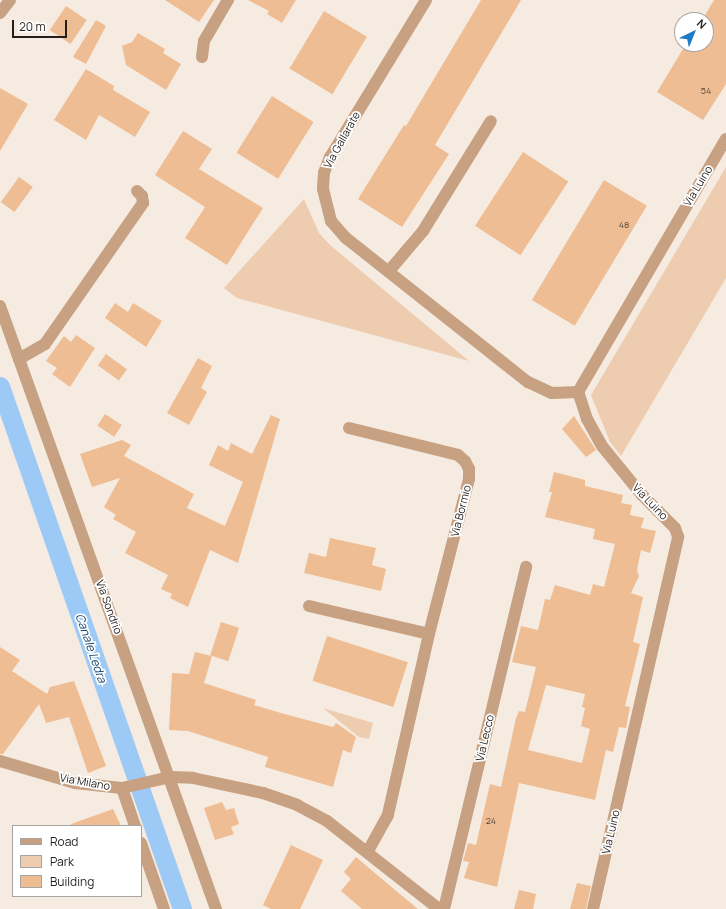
<!DOCTYPE html>
<html>
<head>
<meta charset="utf-8">
<style>
	body { margin:0 }
	#map { position:relative; width:726px; height:909px; overflow:hidden; background:#f6ebe1; font-family:Manrope,sans-serif }
	div>[style] { position:absolute }
	[style*='--x'] { left:calc(var(--x)*1px); top:calc(var(--y)*1px); width:calc(var(--w)*1px); rotate:calc(var(--a)*1deg) }
	.green>* { inset:0; background:#eeccaf }
	.canal>* { height:19px; margin:-9.5px; padding:0 9.5px; transform-origin:9.5px; border-radius:9.5px; background:#9cc9f6 }
	.building>* { inset:0; background:#eebd93; transform-origin:0 0 }
	.minor>* { height:12px; margin:-6px; padding:0 6px; transform-origin:6px; border-radius:6px; background:#c7a181 }
	.tertiary>* { height:12px; margin:-6px; padding:0 6px; transform-origin:6px; border-radius:6px; background:#c7a181 }
	span { translate:-50% -50%; white-space:nowrap; text-align:center; line-height:1.15; -webkit-text-stroke:3.5px #fff; paint-order:stroke }
	.number-label { font-size:9px; color:#56463a }
	.number-label span { -webkit-text-stroke-width:0 }
	.street-label { font-size:11px; color:#241f1c }
	.water-label { font-size:12px; color:#13446d; font-style:italic }
	.legend { position:absolute; left:12px; top:825px; width:130px; height:72px; box-sizing:border-box; background:#fff; border:1px solid #a7a5a4; margin:0; padding:5px 7px; list-style:none; font-size:12px; color:#241f1c }
	.legend li { display:flex; align-items:center; gap:8px; height:20px }
	.legend b { width:20px; border:1px solid #a7a5a4 }
	.north { position:absolute; left:674px; top:12px; width:40px; height:40px; box-sizing:border-box; background:#fff; border:1px solid #a7a5a4; border-radius:50%; rotate:43deg; font-size:11px; font-weight:700; line-height:16px; text-align:center; color:#241f1c }
	.north::after { content:''; display:block; margin:auto; width:14px; height:18px; background:#1c7cc8; clip-path:polygon(50% 0,100% 100%,50% 72%,0 100%) }
	.scale { position:absolute; left:12px; top:20px; width:55px; height:18px; box-sizing:border-box; border:2px solid #241f1c; border-top:0; padding-left:5px; font-size:12px; line-height:14px; white-space:nowrap; color:#241f1c; -webkit-text-stroke:3px #fff; paint-order:stroke }
</style>
</head>
<body>
<div id="map">
	<div class="green">
		<i style="clip-path:polygon(726px 167px,726px 278px,621px 456px,610px 442px,591px 395px)"></i>
		<i style="clip-path:polygon(304px 199px,319px 233px,330px 245px,469px 361px,237px 298px,224px 288px)"></i>
		<i style="clip-path:polygon(323px 708px,373px 723px,369px 739px,359px 737px)"></i>
	</div>
	<div class="canal">
		<i style="--x:0;--y:386;--w:554;--a:70.81"></i>
	</div>
	<div class="building">
		<i style="clip-path:polygon(165px 0,214px 0,199px 22px)"></i>
		<i style="clip-path:polygon(248px 0,296px 0,282px 23px,267px 14px,269px 11px)"></i>
		<i style="clip-path:polygon(481px 0,521px 0,435px 145px,449px 154px,402px 227px,358px 199px,404px 125px,406px 126px)"></i>
		<i style="clip-path:polygon(714px 0,726px 0,726px 84px,703px 120px,657px 92px,686px 44px,706px 44px,706px 20px,702px 20px)"></i>
		<i style="left:66px;top:6px;width:25px;height:29px;rotate:34deg"></i>
		<i style="left:324px;top:11px;width:50px;height:67px;rotate:31deg"></i>
		<i style="clip-path:polygon(96px 20px,106px 26px,86px 64px,73px 57px)"></i>
		<i style="clip-path:polygon(138px 33px,165px 49px,163px 53px,181px 64px,166px 90px,126px 65px,122px 46px,132px 42px)"></i>
		<i style="clip-path:polygon(86px 69px,114px 86px,113px 90px,150px 112px,135px 137px,99px 115px,86px 140px,54px 120px)"></i>
		<i style="clip-path:polygon(0 88px,28px 104px,0 151px)"></i>
		<i style="left:272px;top:96px;width:49px;height:67px;rotate:32deg"></i>
		<i style="clip-path:polygon(183px 131px,212px 149px,199px 169px,263px 208px,227px 265px,185px 238px,205px 207px,155px 175px)"></i>
		<i style="left:523px;top:152px;width:54px;height:88px;rotate:33deg"></i>
		<i style="left:19px;top:177px;width:17px;height:31px;rotate:36deg"></i>
		<i style="left:604px;top:180px;width:50px;height:140px;rotate:31deg"></i>
		<i style="clip-path:polygon(115px 303px,128px 312px,133px 303px,162px 321px,146px 347px,105px 318px)"></i>
		<i style="clip-path:polygon(76px 335px,95px 348px,70px 387px,52px 374px,57px 368px,46px 361px,64px 336px,71px 342px)"></i>
		<i style="left:106px;top:354px;width:26px;height:14px;rotate:36deg"></i>
		<i style="clip-path:polygon(198px 358px,212px 366px,201px 388px,207px 392px,189px 425px,167px 413px)"></i>
		<i style="left:105px;top:414px;width:20px;height:14px;rotate:33deg"></i>
		<i style="clip-path:polygon(271px 415px,280px 419px,238px 563px,210px 550px,188px 607px,170px 598px,172px 594px,161px 589px,168px 575px,125px 553px,136px 532px,113px 519px,116px 515px,104px 507px,120px 478px,92px 487px,80px 454px,122px 440px,131px 445px,124px 456px,194px 494px,187px 508px,225px 526px,243px 482px,209px 465px,218px 445px,228px 451px,231px 443px,252px 454px)"></i>
		<i style="clip-path:polygon(574px 416px,596px 450px,586px 457px,562px 429px)"></i>
		<i style="clip-path:polygon(evenodd,554px 472px,585px 480px,585px 486px,623px 495px,621px 503px,632px 505px,630px 515px,644px 518px,641px 528px,656px 531px,650px 553px,641px 550px,637px 570px,639px 576px,631px 593px,643px 597px,633px 642px,640px 644px,625px 706px,630px 707px,626px 728px,619px 727px,613px 752px,606px 750px,595px 800px,519px 783px,497px 887px,464px 878px,469px 862px,463px 861px,468px 843px,476px 845px,490px 784px,501px 787px,516px 718px,519px 711px,525px 712px,536px 667px,512px 662px,521px 626px,538px 630px,545px 599px,550px 600px,555px 585px,590px 595px,593px 584px,604px 587px,615px 544px,593px 539px,595px 529px,545px 517px,552px 492px,549px 492px,554px 472px,546px 685px,585px 694px,582px 707px,585px 708px,581px 726px,590px 729px,582px 763px,528px 750px,546px 685px)"></i>
		<i style="clip-path:polygon(330px 538px,376px 548px,372px 565px,386px 569px,381px 591px,304px 573px,309px 553px,326px 557px)"></i>
		<i style="left:221px;top:622px;width:19px;height:35px;rotate:18deg"></i>
		<i style="left:327px;top:636px;width:85px;height:47px;rotate:18deg"></i>
		<i style="clip-path:polygon(0 647px,20px 660px,12px 671px,47px 694px,50px 687px,74px 681px,106px 766px,88px 773px,69px 717px,46px 723px,39px 704px,3px 754px,0 754px)"></i>
		<i style="clip-path:polygon(195px 652px,212px 656px,204px 683px,256px 700px,254px 705px,281px 713px,333px 727px,336px 723px,356px 737px,351px 753px,343px 750px,333px 787px,265px 767px,268px 757px,188px 731px,169px 730px,172px 673px,189px 674px)"></i>
		<i style="clip-path:polygon(222px 802px,226px 810px,234px 808px,239px 824px,231px 827px,234px 834px,215px 840px,204px 808px)"></i>
		<i style="clip-path:polygon(113px 809px,121px 826px,71px 826px,71px 824px)"></i>
		<i style="clip-path:polygon(291px 845px,323px 860px,300px 909px,271px 909px,263px 905px)"></i>
		<i style="clip-path:polygon(356px 857px,395px 890px,418px 909px,362px 909px,341px 891px,351px 879px,344px 872px)"></i>
		<i style="clip-path:polygon(577px 883px,591px 886px,586px 909px,570px 909px)"></i>
		<i style="clip-path:polygon(519px 890px,536px 894px,533px 909px,514px 909px)"></i>
	</div>
	<div class="minor">
		<i style="--x:426;--y:0;--w:184;--a:121.4"></i>
		<i style="--x:330;--y:157;--w:17;--a:111"></i>
		<i style="--x:324;--y:173;--w:16;--a:94"></i>
		<i style="--x:323;--y:189;--w:33;--a:76"></i>
		<i style="--x:331;--y:221;--w:23;--a:49"></i>
		<i style="--x:346;--y:238;--w:232;--a:38.4"></i>
		<i style="--x:528;--y:382;--w:26;--a:25"></i>
		<i style="--x:552;--y:393;--w:26;--a:-2"></i>
		<i style="--x:0;--y:13;--w:16;--a:-52"></i>
		<i style="--x:202;--y:57;--w:16;--a:-83"></i>
		<i style="--x:204;--y:41;--w:48;--a:-59.7"></i>
		<i style="--x:389;--y:271;--w:52;--a:-49.6"></i>
		<i style="--x:423;--y:231;--w:129;--a:-58.3"></i>
		<i style="--x:19;--y:359;--w:30;--a:-30"></i>
		<i style="--x:45;--y:344;--w:172;--a:-55.2"></i>
		<i style="--x:143;--y:203;--w:7;--a:-98"></i>
		<i style="--x:142;--y:196;--w:7;--a:-135"></i>
		<i style="--x:349;--y:428;--w:112;--a:13.9"></i>
		<i style="--x:458;--y:455;--w:9;--a:41"></i>
		<i style="--x:465;--y:461;--w:9;--a:63"></i>
		<i style="--x:469;--y:469;--w:10;--a:90"></i>
		<i style="--x:469;--y:479;--w:160;--a:104.5"></i>
		<i style="--x:429;--y:634;--w:186;--a:102.8"></i>
		<i style="--x:388;--y:815;--w:41;--a:119.1"></i>
		<i style="--x:309;--y:606;--w:123;--a:13.1"></i>
		<i style="--x:0;--y:761;--w:78;--a:16.3"></i>
		<i style="--x:75;--y:783;--w:47;--a:6.1"></i>
		<i style="--x:122;--y:788;--w:49;--a:-12.9"></i>
		<i style="--x:170;--y:777;--w:23;--a:2"></i>
		<i style="--x:193;--y:778;--w:72;--a:12.1"></i>
		<i style="--x:263;--y:793;--w:36;--a:19"></i>
		<i style="--x:297;--y:805;--w:34;--a:28"></i>
		<i style="--x:327;--y:821;--w:142;--a:38.2"></i>
		<i style="--x:122;--y:788;--w:40;--a:71.1"></i>
		<i style="--x:141;--y:843;--w:70;--a:70.8"></i>
		<i style="--x:444;--y:909;--w:352;--a:-76.5"></i>
		<i style="--x:593;--y:909;--w:382;--a:-77.1"></i>
		<i style="--x:678;--y:537;--w:9;--a:-108"></i>
		<i style="--x:675;--y:528;--w:47;--a:-135"></i>
		<i style="--x:642;--y:495;--w:63;--a:-129.2"></i>
		<i style="--x:602;--y:446;--w:31;--a:-119"></i>
		<i style="--x:587;--y:419;--w:28;--a:-108"></i>
		<i style="--x:578;--y:392;--w:293;--a:-59.7"></i>
	</div>
	<div class="tertiary">
		<i style="--x:0;--y:306;--w:641;--a:70.29"></i>
	</div>
	<div class="number-label">
		<span style="left:706px;top:91px">54</span>
		<span style="left:624px;top:225px">48</span>
		<span style="left:491px;top:821px">24</span>
	</div>
	<div class="street-label">
		<span style="left:342px;top:140px;rotate:-61deg">Via Gallarate</span>
		<span style="left:698px;top:186px;rotate:-59deg">Via Luino</span>
		<span style="left:650px;top:502px;rotate:46deg">Via Luino</span>
		<span style="left:461px;top:511px;rotate:-76deg">Via Bormio</span>
		<span style="left:109px;top:607px;rotate:70deg">Via Sondrio</span>
		<span style="left:485px;top:738px;rotate:-77deg">Via Lecco</span>
		<span style="left:85px;top:782px;rotate:10deg">Via Milano</span>
		<span style="left:611px;top:832px;rotate:-77deg">Via Luino</span>
	</div>
	<div class="water-label">
		<span style="left:91px;top:648px;rotate:71deg">Canale Ledra</span>
	</div>
	<ul class="legend">
	<li><b style="height:5px;background:#c7a181"></b>Road</li>
	<li><b style="height:11px;background:#eeccaf"></b>Park</li>
	<li><b style="height:11px;background:#eebd93"></b>Building</li>
	</ul>
	<div class="north">N</div>
	<div class="scale">20 m</div>
</div>
</body>
</html>
